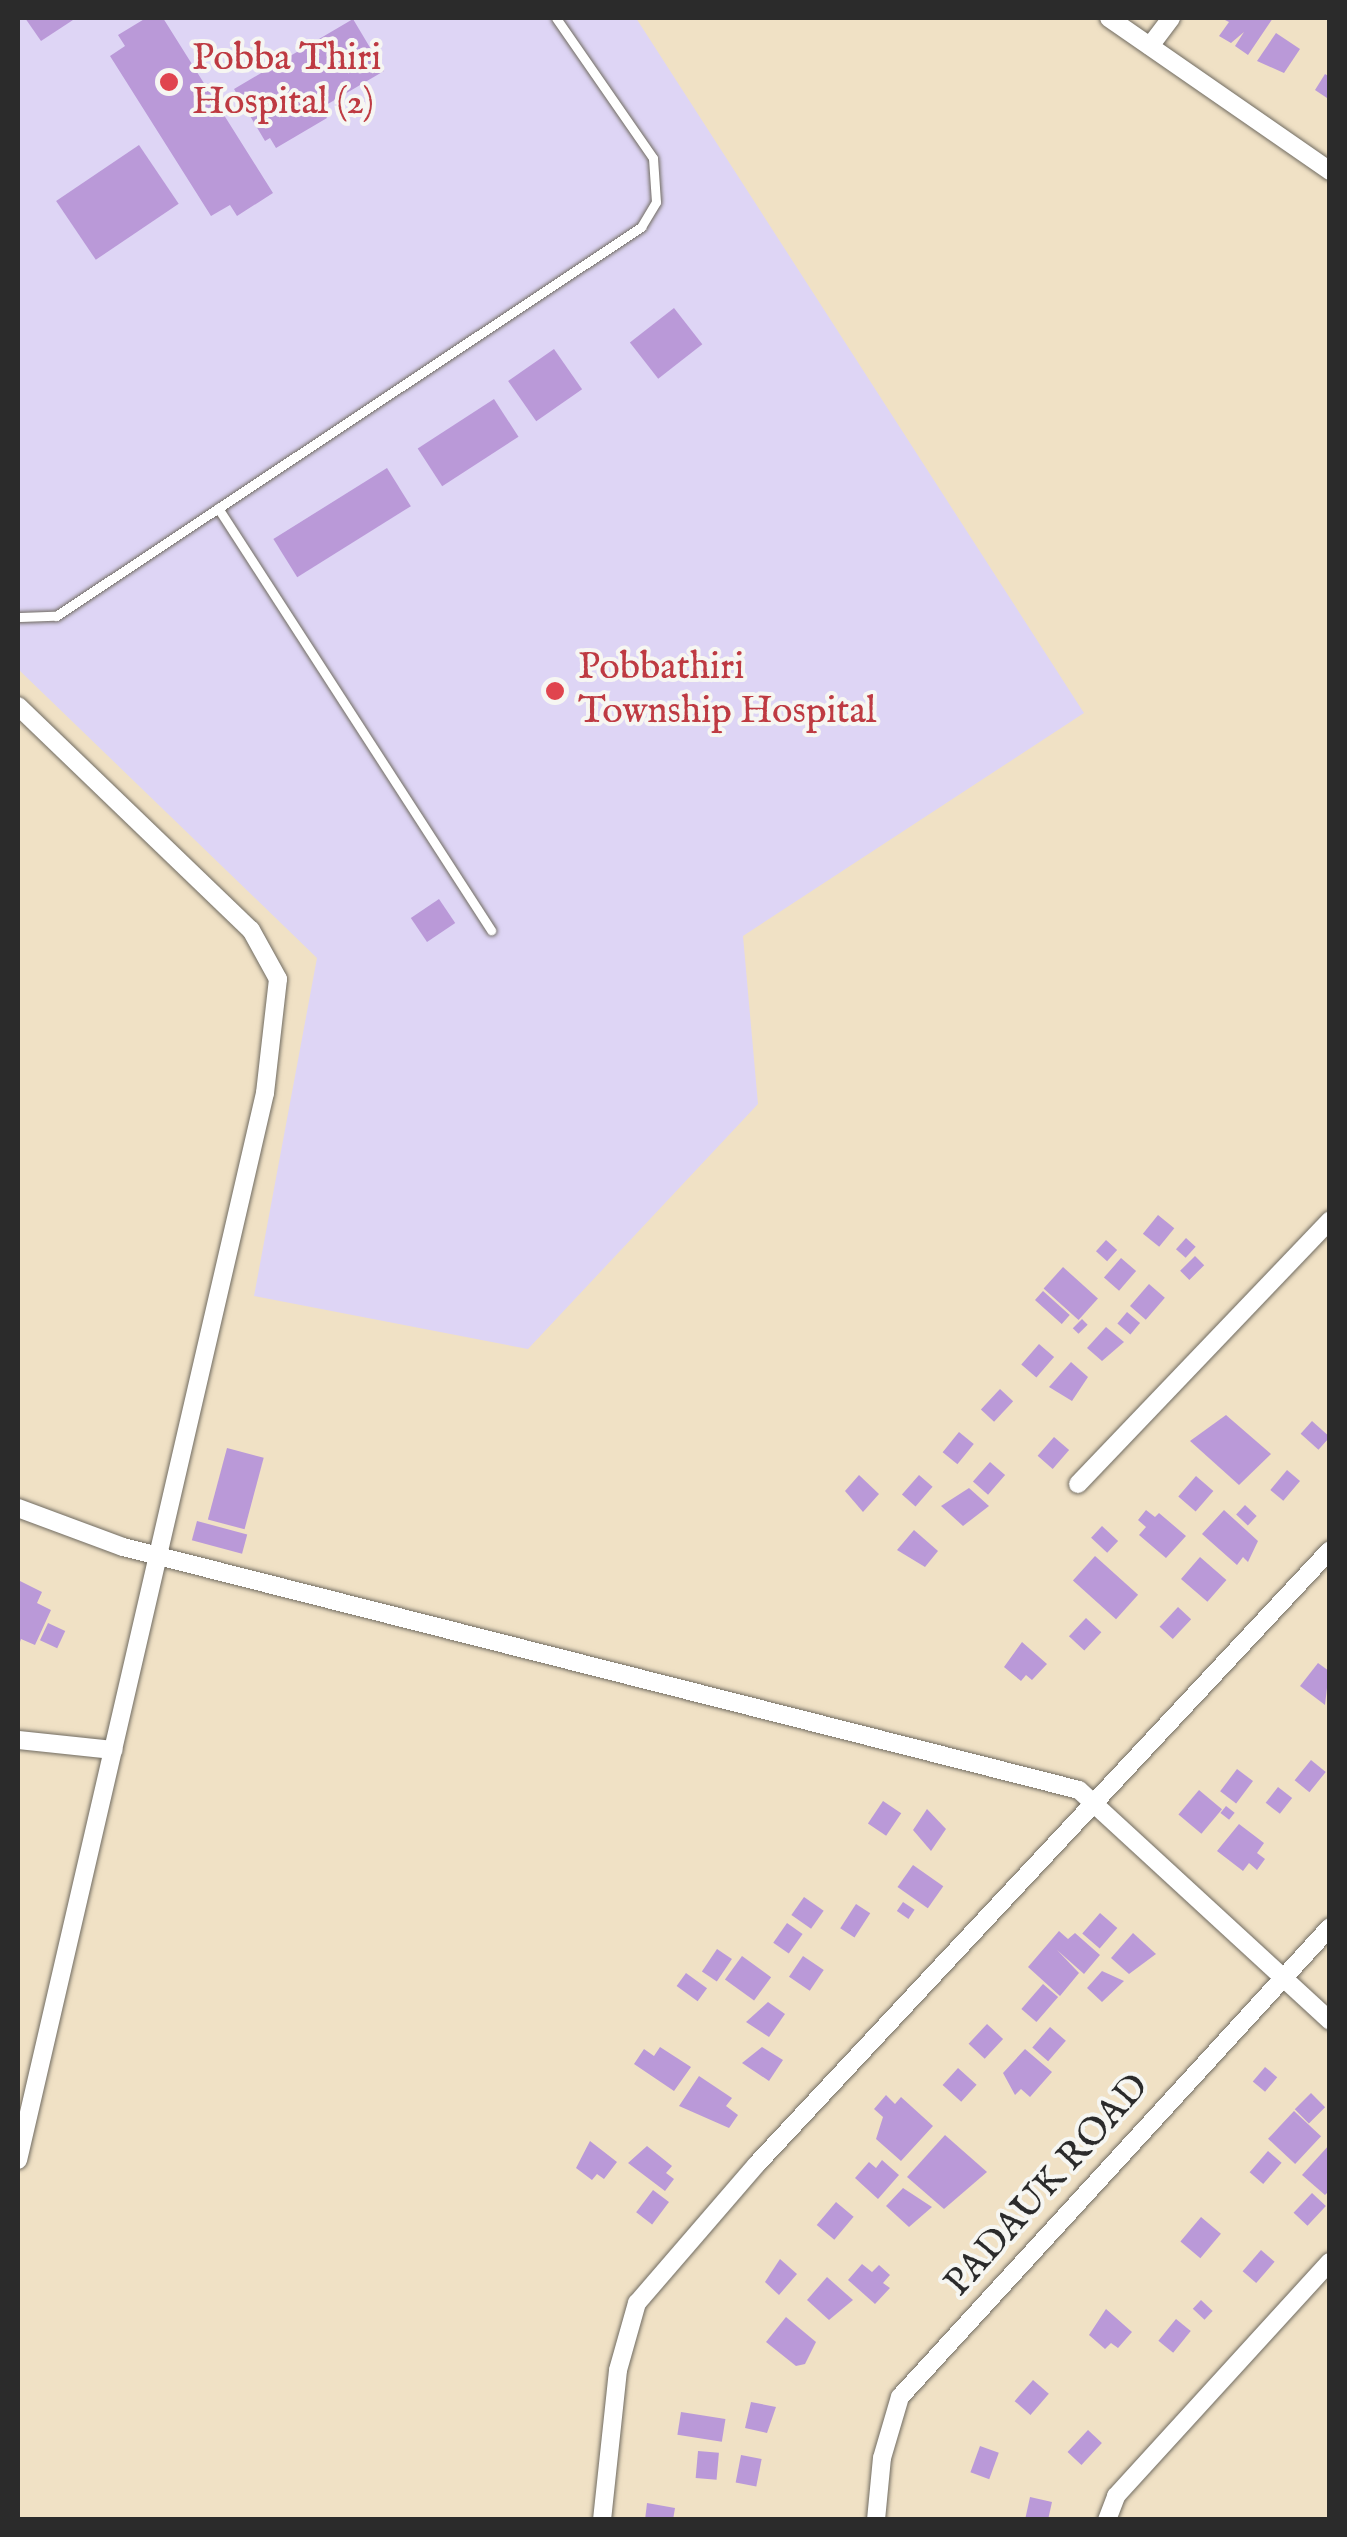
<!DOCTYPE html>
<html>
<head>
<meta charset="utf-8">
<style>
	body { margin:0 }
	#map { position:relative; width:1347px; height:2537px; overflow:hidden; background:#f0e1c5; font-family:"IM FELL English",serif }
	div>[style] { position:absolute }
	[style*='--x'] { left:calc(var(--x)*1px); top:calc(var(--y)*1px); width:calc(var(--w)*1px); rotate:calc(var(--a)*1deg) }
	.built>* { inset:0; background:#ded5f5 }
	.building>* { inset:0; background:#ba99d8; transform-origin:0 0 }
	.roads { filter:drop-shadow(0 0 2px #706b61) drop-shadow(0 0 2px #706b61) }
	.service>* { height:9px; margin:-4.5px; padding:0 4.5px; transform-origin:4.5px; border-radius:4.5px; background:#fff }
	.minor>* { height:18px; margin:-9px; padding:0 9px; transform-origin:9px; border-radius:9px; background:#fff }
	.dots>* { width:28px; height:28px; translate:-50% -50%; box-sizing:border-box; border:5px solid #f6f6f2; border-radius:50% }
	span { translate:-50% -50%; white-space:nowrap; text-align:center; line-height:1.15; -webkit-text-stroke:8px #f6f6f2; paint-order:stroke }
	.health-label { font-size:38px; color:#be3a42 }
	.left { translate:0 -50%; text-align:left }
	.street-label { font-size:38px; color:#2b2b2b }
	.frame { position:absolute; inset:0; border:20px solid #2b2b2b; pointer-events:none }
</style>
</head>
<body>
<div id="map">
	<div class="built">
		<i style="clip-path:polygon(18px 18px,636px 18px,1084px 713px,743px 936px,758px 1104px,528px 1349px,254px 1296px,317px 958px,18px 669px)"></i>
	</div>
	<div class="building">
		<i style="clip-path:polygon(25px 18px,76px 18px,41px 41px)"></i>
		<i style="clip-path:polygon(146px 18px,163px 18px,273px 193px,237px 216px,230px 205px,211px 216px,110px 56px,125px 46px,118px 35px)"></i>
		<i style="clip-path:polygon(1221px 18px,1273px 18px,1248px 55px,1235px 46px,1244px 32px,1231px 43px,1219px 36px,1229px 22px)"></i>
		<i style="clip-path:polygon(353px 19px,384px 71px,321px 108px,327px 118px,276px 148px,270px 138px,265px 141px,234px 89px)"></i>
		<i style="clip-path:polygon(1276px 33px,1300px 49px,1284px 73px,1257px 61px)"></i>
		<i style="clip-path:polygon(1325px 74px,1330px 77px,1330px 100px,1315px 90px)"></i>
		<i style="left:139px;top:145px;width:71px;height:100px;rotate:56deg"></i>
		<i style="left:674px;top:308px;width:46px;height:56px;rotate:52deg"></i>
		<i style="left:554px;top:349px;width:49px;height:56px;rotate:55deg"></i>
		<i style="left:494px;top:399px;width:45px;height:91px;rotate:57deg"></i>
		<i style="left:387px;top:468px;width:45px;height:134px;rotate:58deg"></i>
		<i style="left:439px;top:899px;width:29px;height:34px;rotate:56deg"></i>
		<i style="left:1158px;top:1215px;width:21px;height:24px;rotate:39deg"></i>
		<i style="left:1186px;top:1238px;width:13px;height:15px;rotate:42deg"></i>
		<i style="left:1106px;top:1240px;width:15px;height:15px;rotate:42deg"></i>
		<i style="left:1195px;top:1256px;width:13px;height:21px;rotate:45deg"></i>
		<i style="left:1121px;top:1258px;width:20px;height:26px;rotate:41deg"></i>
		<i style="left:1063px;top:1267px;width:47px;height:29px;rotate:42deg"></i>
		<i style="left:1149px;top:1284px;width:21px;height:29px;rotate:41deg"></i>
		<i style="left:1043px;top:1291px;width:36px;height:12px;rotate:42deg"></i>
		<i style="left:1127px;top:1312px;width:17px;height:15px;rotate:40deg"></i>
		<i style="left:1082px;top:1319px;width:8px;height:13px;rotate:45deg"></i>
		<i style="clip-path:polygon(1106px 1327px,1124px 1342px,1102px 1361px,1087px 1348px)"></i>
		<i style="left:1039px;top:1344px;width:20px;height:27px;rotate:41deg"></i>
		<i style="clip-path:polygon(1071px 1362px,1088px 1377px,1072px 1401px,1049px 1387px)"></i>
		<i style="left:1000px;top:1389px;width:18px;height:28px;rotate:43deg"></i>
		<i style="clip-path:polygon(1226px 1415px,1271px 1454px,1239px 1485px,1190px 1441px)"></i>
		<i style="left:1312px;top:1421px;width:24px;height:17px;rotate:42deg"></i>
		<i style="left:959px;top:1432px;width:19px;height:26px;rotate:39deg"></i>
		<i style="left:1054px;top:1437px;width:20px;height:25px;rotate:41deg"></i>
		<i style="left:227px;top:1448px;width:38px;height:74px;rotate:15deg"></i>
		<i style="left:990px;top:1462px;width:20px;height:26px;rotate:41deg"></i>
		<i style="left:1287px;top:1470px;width:17px;height:26px;rotate:40deg"></i>
		<i style="clip-path:polygon(859px 1475px,879px 1494px,863px 1512px,845px 1491px)"></i>
		<i style="left:919px;top:1475px;width:18px;height:26px;rotate:41deg"></i>
		<i style="left:1196px;top:1476px;width:23px;height:27px;rotate:41deg"></i>
		<i style="clip-path:polygon(969px 1488px,989px 1506px,963px 1526px,941px 1506px)"></i>
		<i style="left:1245px;top:1505px;width:16px;height:13px;rotate:43deg"></i>
		<i style="clip-path:polygon(1146px 1510px,1155px 1517px,1159px 1513px,1186px 1536px,1166px 1558px,1139px 1535px,1146px 1527px,1138px 1520px)"></i>
		<i style="clip-path:polygon(1224px 1510px,1258px 1541px,1248px 1562px,1243px 1557px,1237px 1565px,1202px 1534px)"></i>
		<i style="left:197px;top:1521px;width:52px;height:20px;rotate:15deg"></i>
		<i style="left:1102px;top:1526px;width:22px;height:16px;rotate:43deg"></i>
		<i style="clip-path:polygon(914px 1530px,938px 1551px,925px 1567px,897px 1550px)"></i>
		<i style="left:1095px;top:1556px;width:58px;height:33px;rotate:42deg"></i>
		<i style="left:1200px;top:1557px;width:35px;height:29px;rotate:41deg"></i>
		<i style="clip-path:polygon(18px 1580px,42px 1592px,37px 1603px,51px 1610px,35px 1645px,21px 1639px,18px 1648px)"></i>
		<i style="left:1178px;top:1607px;width:18px;height:27px;rotate:43deg"></i>
		<i style="left:1086px;top:1618px;width:21px;height:25px;rotate:43deg"></i>
		<i style="left:48px;top:1623px;width:19px;height:19px;rotate:25deg"></i>
		<i style="clip-path:polygon(1022px 1642px,1047px 1664px,1032px 1680px,1026px 1675px,1021px 1681px,1004px 1667px)"></i>
		<i style="clip-path:polygon(1318px 1663px,1329px 1671px,1325px 1705px,1300px 1686px)"></i>
		<i style="left:1311px;top:1760px;width:19px;height:26px;rotate:39deg"></i>
		<i style="left:1237px;top:1769px;width:20px;height:28px;rotate:37deg"></i>
		<i style="left:1278px;top:1787px;width:18px;height:20px;rotate:38deg"></i>
		<i style="left:1199px;top:1790px;width:30px;height:32px;rotate:40deg"></i>
		<i style="left:883px;top:1801px;width:22px;height:27px;rotate:34deg"></i>
		<i style="left:1226px;top:1806px;width:11px;height:9px;rotate:38deg"></i>
		<i style="clip-path:polygon(927px 1809px,946px 1829px,931px 1851px,913px 1830px)"></i>
		<i style="clip-path:polygon(1239px 1824px,1264px 1843px,1257px 1853px,1265px 1859px,1257px 1870px,1249px 1863px,1243px 1871px,1217px 1851px)"></i>
		<i style="left:913px;top:1865px;width:37px;height:27px;rotate:35deg"></i>
		<i style="left:804px;top:1897px;width:24px;height:22px;rotate:35deg"></i>
		<i style="left:903px;top:1902px;width:14px;height:11px;rotate:34deg"></i>
		<i style="left:856px;top:1904px;width:17px;height:29px;rotate:33deg"></i>
		<i style="left:1100px;top:1913px;width:23px;height:27px;rotate:41deg"></i>
		<i style="left:787px;top:1923px;width:19px;height:24px;rotate:35deg"></i>
		<i style="clip-path:polygon(1059px 1931px,1068px 1939px,1075px 1933px,1100px 1955px,1084px 1974px,1057px 1950px,1079px 1973px,1060px 1996px,1028px 1967px)"></i>
		<i style="clip-path:polygon(1133px 1933px,1156px 1954px,1129px 1974px,1111px 1958px)"></i>
		<i style="left:717px;top:1949px;width:18px;height:27px;rotate:34deg"></i>
		<i style="left:742px;top:1956px;width:36px;height:29px;rotate:36deg"></i>
		<i style="left:803px;top:1956px;width:25px;height:25px;rotate:34deg"></i>
		<i style="clip-path:polygon(1102px 1971px,1124px 1981px,1102px 2002px,1087px 1988px)"></i>
		<i style="left:686px;top:1973px;width:26px;height:16px;rotate:36deg"></i>
		<i style="left:1043px;top:1984px;width:20px;height:33px;rotate:41deg"></i>
		<i style="clip-path:polygon(768px 2002px,785px 2014px,769px 2037px,746px 2022px)"></i>
		<i style="left:987px;top:2024px;width:22px;height:27px;rotate:43deg"></i>
		<i style="left:1050px;top:2027px;width:21px;height:27px;rotate:41deg"></i>
		<i style="clip-path:polygon(660px 2047px,691px 2067px,674px 2091px,634px 2064px,644px 2049px,654px 2056px)"></i>
		<i style="clip-path:polygon(762px 2047px,783px 2060px,769px 2081px,742px 2063px)"></i>
		<i style="clip-path:polygon(1025px 2049px,1052px 2072px,1030px 2097px,1021px 2089px,1015px 2095px,1003px 2073px)"></i>
		<i style="left:1265px;top:2067px;width:16px;height:19px;rotate:40deg"></i>
		<i style="left:958px;top:2068px;width:25px;height:23px;rotate:42deg"></i>
		<i style="clip-path:polygon(699px 2076px,732px 2098px,726px 2106px,738px 2115px,729px 2128px,679px 2106px)"></i>
		<i style="left:1311px;top:2093px;width:20px;height:23px;rotate:45deg"></i>
		<i style="clip-path:polygon(886px 2095px,895px 2104px,901px 2097px,933px 2126px,901px 2161px,876px 2139px,883px 2117px,874px 2109px)"></i>
		<i style="left:1294px;top:2111px;width:37px;height:38px;rotate:43deg"></i>
		<i style="clip-path:polygon(945px 2135px,987px 2172px,944px 2209px,907px 2177px)"></i>
		<i style="clip-path:polygon(590px 2141px,617px 2162px,604px 2179px,597px 2174px,592px 2180px,576px 2168px)"></i>
		<i style="clip-path:polygon(1330px 2144px,1330px 2190px,1325px 2195px,1302px 2175px)"></i>
		<i style="clip-path:polygon(647px 2146px,672px 2166px,666px 2173px,674px 2179px,665px 2191px,628px 2163px)"></i>
		<i style="left:1268px;top:2151px;width:18px;height:28px;rotate:41deg"></i>
		<i style="clip-path:polygon(882px 2160px,899px 2175px,878px 2199px,855px 2178px,869px 2162px,876px 2168px)"></i>
		<i style="clip-path:polygon(903px 2188px,932px 2207px,909px 2227px,886px 2206px)"></i>
		<i style="left:653px;top:2190px;width:20px;height:28px;rotate:37deg"></i>
		<i style="left:1312px;top:2193px;width:19px;height:27px;rotate:43deg"></i>
		<i style="left:836px;top:2202px;width:23px;height:30px;rotate:40deg"></i>
		<i style="left:1201px;top:2217px;width:26px;height:32px;rotate:40deg"></i>
		<i style="left:1261px;top:2250px;width:18px;height:28px;rotate:41deg"></i>
		<i style="clip-path:polygon(780px 2259px,797px 2274px,779px 2295px,765px 2282px)"></i>
		<i style="clip-path:polygon(862px 2264px,872px 2272px,879px 2265px,890px 2275px,883px 2283px,890px 2288px,875px 2304px,848px 2280px)"></i>
		<i style="clip-path:polygon(827px 2277px,853px 2300px,829px 2320px,807px 2300px)"></i>
		<i style="left:1201px;top:2300px;width:16px;height:12px;rotate:43deg"></i>
		<i style="clip-path:polygon(1106px 2309px,1132px 2332px,1118px 2348px,1111px 2343px,1105px 2349px,1089px 2335px)"></i>
		<i style="clip-path:polygon(786px 2317px,816px 2342px,805px 2364px,796px 2366px,766px 2342px)"></i>
		<i style="left:1176px;top:2319px;width:19px;height:28px;rotate:39deg"></i>
		<i style="left:1033px;top:2380px;width:21px;height:28px;rotate:41deg"></i>
		<i style="clip-path:polygon(751px 2402px,776px 2407px,767px 2433px,745px 2428px)"></i>
		<i style="left:681px;top:2412px;width:45px;height:23px;rotate:9deg"></i>
		<i style="left:1088px;top:2430px;width:19px;height:30px;rotate:43deg"></i>
		<i style="left:980px;top:2446px;width:20px;height:28px;rotate:20deg"></i>
		<i style="left:698px;top:2451px;width:21px;height:27px;rotate:5deg"></i>
		<i style="left:741px;top:2455px;width:21px;height:28px;rotate:11deg"></i>
		<i style="clip-path:polygon(1030px 2497px,1052px 2502px,1048px 2520px,1025px 2520px)"></i>
		<i style="clip-path:polygon(647px 2503px,675px 2508px,673px 2520px,645px 2520px)"></i>
	</div>
	<div class="roads">
		<div class="service">
			<i style="--x:218;--y:508;--w:503;--a:57.1"></i>
			<i style="--x:18;--y:617;--w:38;--a:-2"></i>
			<i style="--x:56;--y:616;--w:703;--a:-33.62"></i>
			<i style="--x:641;--y:227;--w:29;--a:-59"></i>
			<i style="--x:656;--y:202;--w:44;--a:-93.9"></i>
			<i style="--x:653;--y:158;--w:170;--a:-124.7"></i>
		</div>
		<div class="minor">
			<i style="--x:1109;--y:18;--w:269;--a:34.7"></i>
			<i style="--x:1150;--y:46;--w:35;--a:-53"></i>
			<i style="--x:18;--y:706;--w:323;--a:43.9"></i>
			<i style="--x:251;--y:930;--w:56;--a:61.1"></i>
			<i style="--x:278;--y:979;--w:115;--a:96.5"></i>
			<i style="--x:265;--y:1093;--w:1095;--a:103.03"></i>
			<i style="--x:1078;--y:1484;--w:365;--a:-46.3"></i>
			<i style="--x:18;--y:1508;--w:112;--a:20.4"></i>
			<i style="--x:123;--y:1547;--w:986;--a:14.26"></i>
			<i style="--x:1079;--y:1790;--w:341;--a:42.6"></i>
			<i style="--x:18;--y:1740;--w:96;--a:6"></i>
			<i style="--x:602;--y:2520;--w:151;--a:-83.9"></i>
			<i style="--x:618;--y:2370;--w:70;--a:-74.2"></i>
			<i style="--x:637;--y:2303;--w:182;--a:-49.2"></i>
			<i style="--x:756;--y:2165;--w:841;--a:-46.97"></i>
			<i style="--x:876;--y:2520;--w:62;--a:-84.5"></i>
			<i style="--x:882;--y:2458;--w:64;--a:-73.6"></i>
			<i style="--x:900;--y:2397;--w:637;--a:-47.54"></i>
			<i style="--x:1107;--y:2520;--w:26;--a:-69"></i>
			<i style="--x:1116;--y:2496;--w:317;--a:-47.6"></i>
		</div>
	</div>
	<div class="dots">
		<i style="left:169px;top:82px;background:#e0444e"></i>
		<i style="left:555px;top:691px;background:#e0444e"></i>
	</div>
	<div class="health-label">
		<span class="left" style="left:192px;top:82px">Pobba Thiri<br>Hospital (2)</span>
		<span class="left" style="left:578px;top:691px">Pobbathiri<br>Township Hospital</span>
	</div>
	<div class="street-label">
		<span style="left:1048px;top:2186px;rotate:-48deg">PADAUK ROAD</span>
	</div>
	<div class="frame"></div>
</div>
</body>
</html>
